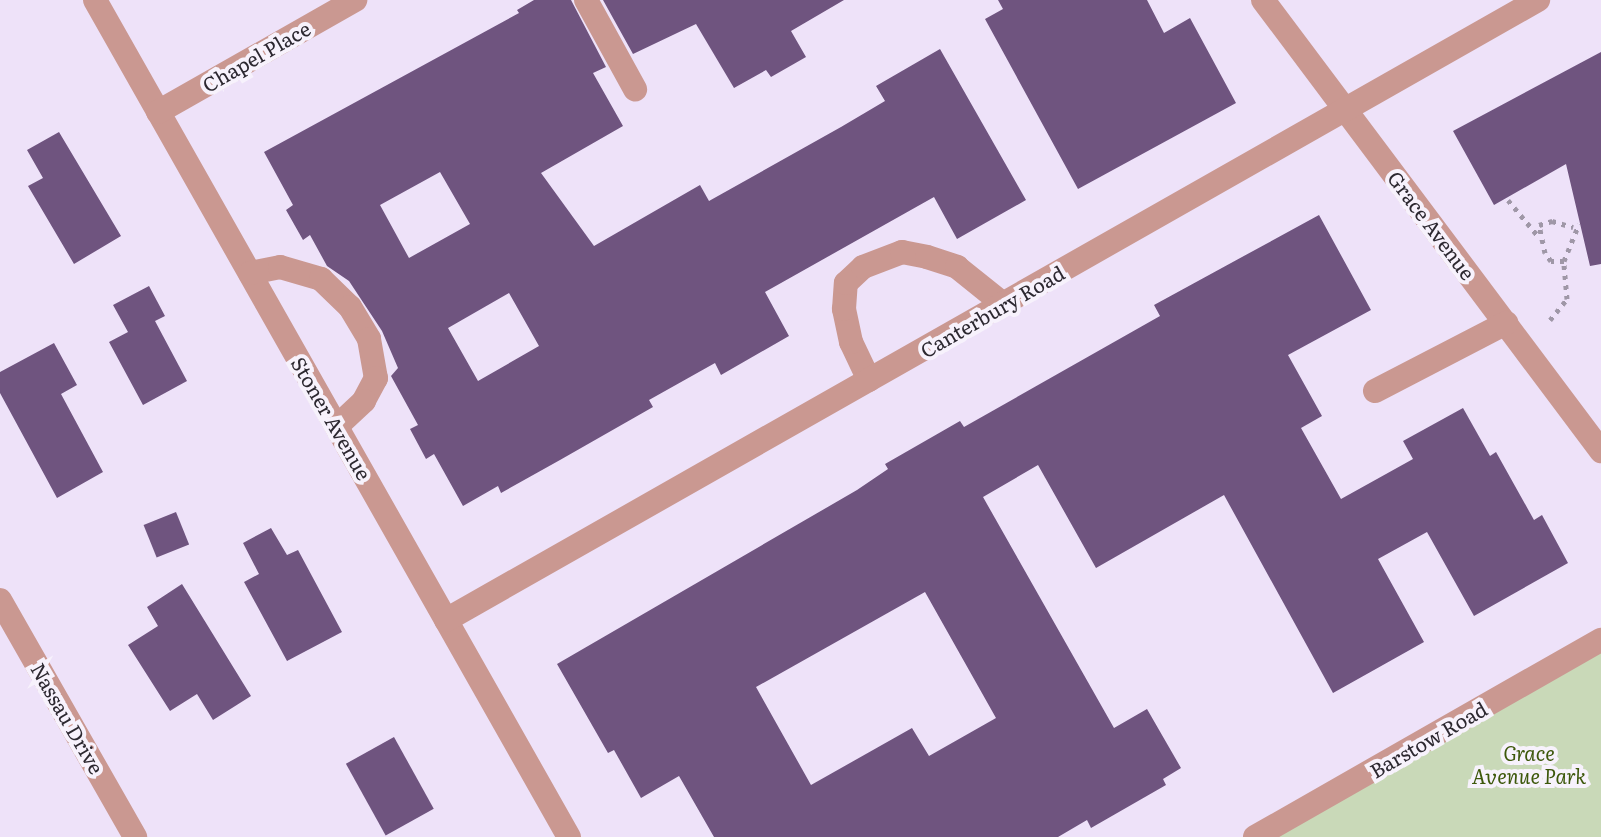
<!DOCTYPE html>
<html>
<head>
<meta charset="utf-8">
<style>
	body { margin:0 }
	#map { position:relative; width:1601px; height:837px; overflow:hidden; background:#eee2f9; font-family:Literata,serif }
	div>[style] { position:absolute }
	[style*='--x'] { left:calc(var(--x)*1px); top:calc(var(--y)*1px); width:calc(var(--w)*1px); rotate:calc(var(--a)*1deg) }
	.green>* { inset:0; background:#c9d9b8 }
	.building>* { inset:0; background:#6f547f; transform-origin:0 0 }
	.path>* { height:5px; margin-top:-2.5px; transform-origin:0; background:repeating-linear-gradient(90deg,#9f97a7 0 4px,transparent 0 10px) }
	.minor>* { height:24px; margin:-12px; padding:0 12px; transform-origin:12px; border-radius:12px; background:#ca9891 }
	span { translate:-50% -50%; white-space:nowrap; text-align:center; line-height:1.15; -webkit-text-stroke:8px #f7f2fc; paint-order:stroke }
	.street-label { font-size:20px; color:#2c2830 }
	.park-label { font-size:20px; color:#3d580b; font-style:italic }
</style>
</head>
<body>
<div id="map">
	<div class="green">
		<i style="clip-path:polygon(1601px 640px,1601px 837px,1255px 837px)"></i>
	</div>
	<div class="building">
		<i style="clip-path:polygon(evenodd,534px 0,571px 0,606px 67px,593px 73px,623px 126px,541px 173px,594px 246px,700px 185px,709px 201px,841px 127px,885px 101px,876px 86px,940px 49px,1026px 200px,957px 239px,934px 197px,765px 292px,789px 336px,721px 375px,715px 363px,649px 400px,653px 407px,560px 460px,501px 493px,498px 486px,463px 506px,434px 454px,426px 459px,410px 429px,418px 425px,391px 376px,398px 368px,382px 331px,349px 281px,327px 266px,310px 235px,303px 240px,286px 210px,293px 205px,264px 152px,519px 13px,517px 10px,534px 0,440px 172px,470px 224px,409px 258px,380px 205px,440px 172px,534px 0,509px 293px,539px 346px,478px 381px,448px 328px,509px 293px)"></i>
		<i style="clip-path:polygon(603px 0,844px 0,791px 31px,806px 57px,771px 77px,766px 70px,734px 88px,696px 24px,633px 54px)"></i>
		<i style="clip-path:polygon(998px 0,1147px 0,1164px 33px,1190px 18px,1236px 103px,1078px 189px,985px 19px,1003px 9px)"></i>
		<i style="clip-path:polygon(1601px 52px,1601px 264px,1590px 266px,1566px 164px,1494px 205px,1453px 131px)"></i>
		<i style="clip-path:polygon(59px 132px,121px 236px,74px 264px,28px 186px,43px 178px,27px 150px)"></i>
		<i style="clip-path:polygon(evenodd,1319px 215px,1371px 310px,1288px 355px,1322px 416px,1301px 428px,1341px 499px,1413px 459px,1403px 441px,1463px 408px,1490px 456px,1496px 452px,1534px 520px,1542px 515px,1568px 563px,1474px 616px,1427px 532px,1378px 559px,1424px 642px,1333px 693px,1224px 495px,1096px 568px,1038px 465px,983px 497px,1114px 728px,1147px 709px,1181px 768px,1163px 779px,1166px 785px,1091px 828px,1087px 820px,1058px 837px,714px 837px,679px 776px,641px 798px,614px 750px,608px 753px,557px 664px,857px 490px,888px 469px,885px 464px,960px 421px,964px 427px,1160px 316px,1154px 305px,1319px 215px,925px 592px,996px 718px,929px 756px,912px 728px,811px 785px,756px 687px,925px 592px)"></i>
		<i style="clip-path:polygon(149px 286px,165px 316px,155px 321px,187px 381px,143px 405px,109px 342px,128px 332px,113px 305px)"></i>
		<i style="clip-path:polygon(54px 343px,77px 385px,61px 394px,103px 472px,57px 498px,0 393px,0 372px)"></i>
		<i style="left:176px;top:512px;width:35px;height:35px;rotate:68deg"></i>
		<i style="clip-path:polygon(271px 528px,287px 555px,298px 550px,342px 632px,287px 661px,244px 582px,259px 574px,243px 543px)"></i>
		<i style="clip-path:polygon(182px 584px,251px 696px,213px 720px,197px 694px,170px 711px,128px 645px,158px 626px,147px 607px)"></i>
		<i style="left:394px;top:737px;width:82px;height:55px;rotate:61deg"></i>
	</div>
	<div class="path">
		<i style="--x:1508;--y:200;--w:47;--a:50.2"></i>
		<i style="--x:1564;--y:261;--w:13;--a:180"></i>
		<i style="--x:1551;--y:261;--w:10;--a:-127"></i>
		<i style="--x:1545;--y:253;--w:29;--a:-102"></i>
		<i style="--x:1539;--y:225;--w:14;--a:-17"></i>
		<i style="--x:1552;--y:221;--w:22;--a:16"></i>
		<i style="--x:1550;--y:320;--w:27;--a:-51"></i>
		<i style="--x:1567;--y:299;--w:38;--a:-95"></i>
		<i style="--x:1564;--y:261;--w:40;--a:-68"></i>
	</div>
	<div class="minor">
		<i style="--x:95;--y:0;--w:962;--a:60.48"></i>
		<i style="--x:586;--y:0;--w:102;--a:61.2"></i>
		<i style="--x:1263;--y:0;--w:564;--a:53.15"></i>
		<i style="--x:158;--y:112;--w:227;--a:-29.6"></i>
		<i style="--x:250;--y:273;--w:31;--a:-11"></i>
		<i style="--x:280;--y:267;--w:43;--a:16.3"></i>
		<i style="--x:321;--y:279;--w:40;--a:44"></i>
		<i style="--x:350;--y:307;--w:37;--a:59"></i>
		<i style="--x:369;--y:339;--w:40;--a:80"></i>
		<i style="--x:376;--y:378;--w:26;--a:118"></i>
		<i style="--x:364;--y:401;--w:37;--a:137"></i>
		<i style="--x:869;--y:380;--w:42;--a:-115.3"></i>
		<i style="--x:851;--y:342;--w:34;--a:-102"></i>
		<i style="--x:844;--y:309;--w:26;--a:-86"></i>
		<i style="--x:846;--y:283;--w:23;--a:-43"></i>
		<i style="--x:863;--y:267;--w:42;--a:-21"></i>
		<i style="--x:902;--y:252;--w:25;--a:11"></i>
		<i style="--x:927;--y:257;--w:32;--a:18"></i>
		<i style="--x:957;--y:267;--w:59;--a:38.8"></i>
		<i style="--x:1375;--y:391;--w:148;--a:-27.4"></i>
		<i style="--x:0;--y:600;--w:273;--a:60.3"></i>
		<i style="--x:446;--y:620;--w:1256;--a:-29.59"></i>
		<i style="--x:1255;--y:837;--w:398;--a:-29.7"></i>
	</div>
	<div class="street-label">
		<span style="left:256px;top:56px;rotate:-30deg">Chapel Place</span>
		<span style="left:1432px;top:225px;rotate:53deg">Grace Avenue</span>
		<span style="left:992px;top:311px;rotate:-30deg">Canterbury Road</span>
		<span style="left:332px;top:418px;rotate:60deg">Stoner Avenue</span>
		<span style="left:68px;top:718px;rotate:60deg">Nassau Drive</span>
		<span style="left:1428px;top:739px;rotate:-30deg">Barstow Road</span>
	</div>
	<div class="park-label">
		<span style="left:1529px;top:764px">Grace<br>Avenue Park</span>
	</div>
</div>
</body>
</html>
